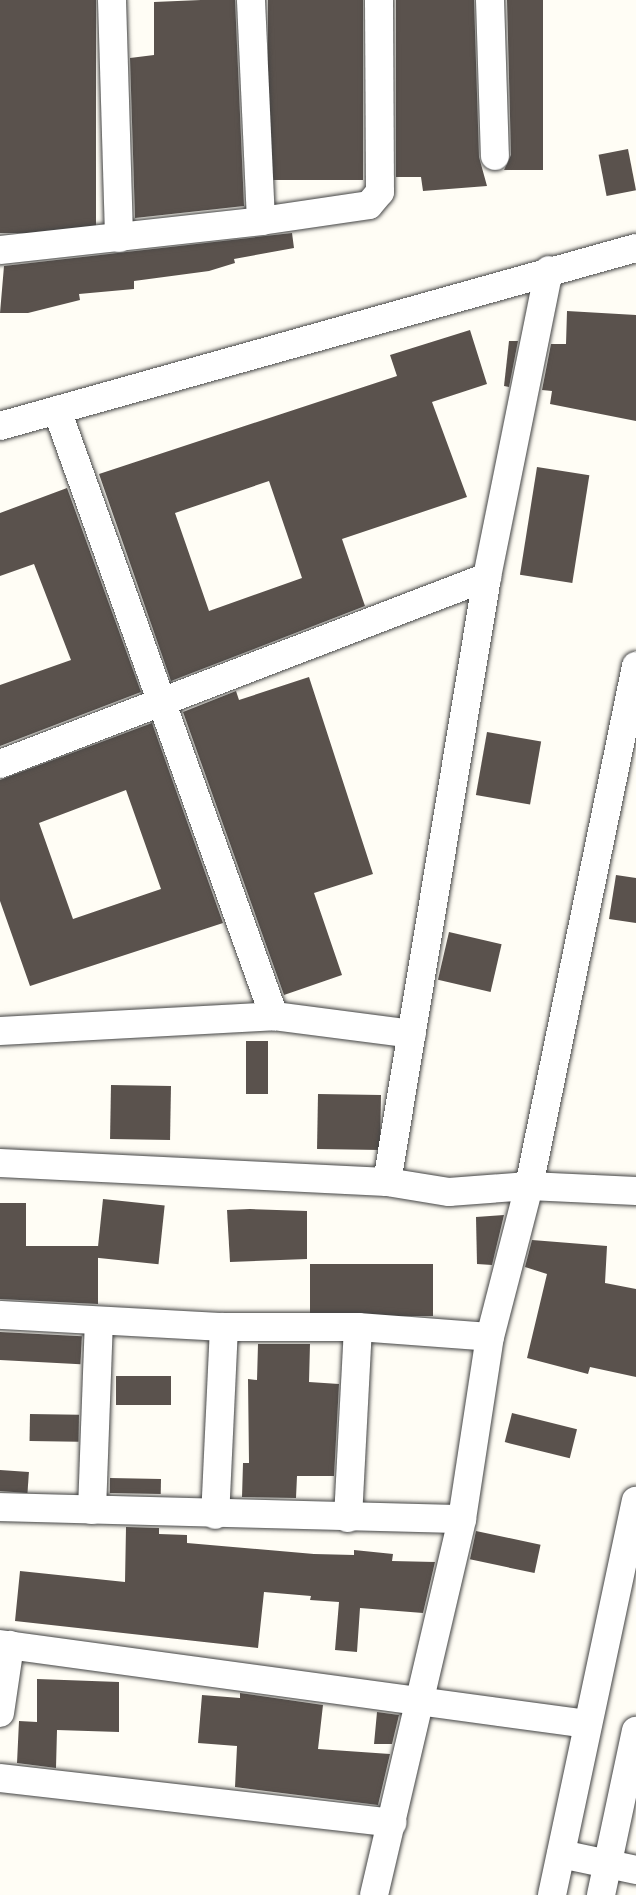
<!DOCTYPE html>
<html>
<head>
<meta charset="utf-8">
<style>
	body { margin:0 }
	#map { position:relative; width:636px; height:1895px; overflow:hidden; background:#fffdf5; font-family:"PT Serif",serif }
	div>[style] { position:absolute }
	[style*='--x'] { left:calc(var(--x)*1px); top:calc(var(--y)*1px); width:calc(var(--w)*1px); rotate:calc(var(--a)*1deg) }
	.building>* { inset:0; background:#5a524d; transform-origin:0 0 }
	.roads { filter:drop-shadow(0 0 2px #444) drop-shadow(0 0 2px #444) }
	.minor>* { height:28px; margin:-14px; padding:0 14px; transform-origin:14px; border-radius:14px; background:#fff }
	span { translate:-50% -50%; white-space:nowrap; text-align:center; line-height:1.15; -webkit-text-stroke:6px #fff; paint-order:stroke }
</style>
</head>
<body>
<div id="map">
	<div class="building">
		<i style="left:0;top:0;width:96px;height:233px"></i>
		<i style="clip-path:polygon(201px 0,235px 0,244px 206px,135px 218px,130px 58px,154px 55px,154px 2px)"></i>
		<i style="left:268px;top:0;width:95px;height:180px"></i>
		<i style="clip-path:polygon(396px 0,474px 0,479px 157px,487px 186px,423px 191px,421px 177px,396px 177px)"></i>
		<i style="clip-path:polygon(507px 0,543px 0,543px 170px,504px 170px,511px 155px)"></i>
		<i style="left:628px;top:149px;width:42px;height:30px;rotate:79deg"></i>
		<i style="clip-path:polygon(292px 233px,294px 248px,234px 259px,235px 263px,209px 271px,134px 281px,134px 289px,79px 294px,80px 300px,28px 313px,0 313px,4px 266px)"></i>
		<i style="clip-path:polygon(567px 311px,636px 315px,636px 421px,550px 404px,552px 391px,542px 390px,551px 344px,566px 344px)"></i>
		<i style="clip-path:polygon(evenodd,470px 330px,487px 384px,432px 402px,467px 497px,342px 539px,365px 606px,171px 681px,99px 474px,397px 376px,390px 355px,470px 330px,269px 481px,302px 578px,209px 611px,175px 513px,269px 481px)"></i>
		<i style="clip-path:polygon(509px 341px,518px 341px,509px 387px,504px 386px)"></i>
		<i style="left:537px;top:467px;width:53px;height:109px;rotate:9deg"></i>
		<i style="clip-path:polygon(67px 488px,141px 692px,0 746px,0 685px,71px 660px,34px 564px,0 576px,0 513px)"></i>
		<i style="clip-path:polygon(309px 677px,373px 874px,314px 893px,342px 975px,284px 995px,183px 712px,236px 691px,239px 700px)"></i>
		<i style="clip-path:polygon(evenodd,152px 723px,223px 923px,30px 986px,0 901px,0 780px,152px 723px,126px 790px,161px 889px,73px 919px,39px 823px,126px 790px)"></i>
		<i style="left:487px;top:732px;width:55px;height:64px;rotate:10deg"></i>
		<i style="clip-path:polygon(616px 875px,636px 878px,636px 923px,609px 919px)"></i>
		<i style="left:449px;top:932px;width:54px;height:49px;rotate:13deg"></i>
		<i style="left:246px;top:1041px;width:22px;height:53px"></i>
		<i style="left:111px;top:1085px;width:60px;height:54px;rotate:1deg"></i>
		<i style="left:318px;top:1094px;width:63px;height:55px;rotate:1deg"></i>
		<i style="left:103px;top:1199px;width:62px;height:59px;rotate:6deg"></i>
		<i style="clip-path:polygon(0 1203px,26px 1203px,26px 1246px,98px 1246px,98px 1304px,0 1299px)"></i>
		<i style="clip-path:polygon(250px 1209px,307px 1211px,307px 1259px,230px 1262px,227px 1210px)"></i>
		<i style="clip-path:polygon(504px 1215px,492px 1265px,477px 1264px,476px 1217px)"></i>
		<i style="clip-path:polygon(532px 1240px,607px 1246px,605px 1283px,636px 1289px,636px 1377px,590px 1367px,588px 1374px,527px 1358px,547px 1274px,525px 1267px)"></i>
		<i style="left:433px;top:1264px;width:52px;height:123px;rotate:90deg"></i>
		<i style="left:0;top:1332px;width:82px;height:28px;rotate:3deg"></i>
		<i style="clip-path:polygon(258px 1344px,310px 1344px,309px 1382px,339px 1384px,334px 1476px,297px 1476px,296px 1498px,242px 1497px,243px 1463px,249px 1463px,248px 1379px,257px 1380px)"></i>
		<i style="left:116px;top:1376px;width:55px;height:29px"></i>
		<i style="left:512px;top:1413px;width:67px;height:30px;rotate:14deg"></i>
		<i style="left:30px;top:1414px;width:49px;height:27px;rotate:1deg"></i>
		<i style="left:0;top:1470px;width:29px;height:21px;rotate:4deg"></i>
		<i style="left:110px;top:1478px;width:51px;height:15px;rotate:1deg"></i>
		<i style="clip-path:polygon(126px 1527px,159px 1528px,159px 1534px,187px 1535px,187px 1543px,314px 1554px,354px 1555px,354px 1550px,393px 1554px,392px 1561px,435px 1562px,423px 1613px,360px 1608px,357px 1652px,335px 1650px,339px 1602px,310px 1600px,311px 1596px,264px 1592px,258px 1648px,15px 1621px,20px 1571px,125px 1582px)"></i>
		<i style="left:476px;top:1531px;width:66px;height:29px;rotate:12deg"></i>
		<i style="clip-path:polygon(37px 1679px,119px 1682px,119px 1732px,57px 1730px,56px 1768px,17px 1763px,19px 1721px,37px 1722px)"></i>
		<i style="clip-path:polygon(240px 1693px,323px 1705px,318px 1749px,390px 1754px,378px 1805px,235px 1787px,237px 1746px,198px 1743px,202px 1695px,240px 1698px)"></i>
		<i style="clip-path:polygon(377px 1712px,399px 1715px,392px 1744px,374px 1744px)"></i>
	</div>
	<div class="roads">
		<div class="minor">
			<i style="--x:112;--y:0;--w:238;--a:88.3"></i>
			<i style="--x:490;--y:0;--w:156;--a:88.2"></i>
			<i style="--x:261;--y:221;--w:109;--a:-8.4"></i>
			<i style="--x:369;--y:205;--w:17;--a:-50"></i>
			<i style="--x:380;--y:192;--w:192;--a:-90.3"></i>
			<i style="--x:0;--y:250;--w:263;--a:-6.3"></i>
			<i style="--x:261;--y:221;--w:221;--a:-92.6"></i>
			<i style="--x:57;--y:410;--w:644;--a:70.3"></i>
			<i style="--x:0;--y:426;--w:660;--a:-15.64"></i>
			<i style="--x:0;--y:764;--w:522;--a:-21.01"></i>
			<i style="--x:0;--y:1031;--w:274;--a:-3.1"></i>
			<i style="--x:274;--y:1016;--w:139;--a:7.4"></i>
			<i style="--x:0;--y:1163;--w:387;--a:2.8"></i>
			<i style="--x:387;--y:1182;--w:63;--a:9.2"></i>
			<i style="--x:449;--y:1192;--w:80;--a:-4.3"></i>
			<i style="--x:529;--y:1186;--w:107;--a:2.7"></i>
			<i style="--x:387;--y:1182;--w:613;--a:-80.61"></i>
			<i style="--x:487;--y:577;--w:313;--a:-78.6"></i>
			<i style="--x:0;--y:1315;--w:224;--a:3.1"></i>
			<i style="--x:224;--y:1327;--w:188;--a:92.7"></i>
			<i style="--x:224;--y:1327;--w:134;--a:0"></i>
			<i style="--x:358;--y:1327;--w:132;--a:4.3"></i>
			<i style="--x:0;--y:1507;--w:462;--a:1.5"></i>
			<i style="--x:92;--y:1510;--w:189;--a:-87.9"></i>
			<i style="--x:348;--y:1518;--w:191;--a:-87"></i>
			<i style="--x:0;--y:1644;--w:592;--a:7.76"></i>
			<i style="--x:0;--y:1713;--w:69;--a:-81.6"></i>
			<i style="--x:0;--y:1778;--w:395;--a:6.5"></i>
			<i style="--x:561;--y:1854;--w:77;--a:12"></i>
			<i style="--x:374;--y:1895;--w:386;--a:-76.8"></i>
			<i style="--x:462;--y:1519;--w:184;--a:-81.3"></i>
			<i style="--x:490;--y:1337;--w:156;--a:-75.5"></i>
			<i style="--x:529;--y:1186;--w:531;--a:-78.37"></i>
			<i style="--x:552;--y:1895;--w:403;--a:-78"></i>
			<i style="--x:601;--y:1895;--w:168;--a:-78"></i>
		</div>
	</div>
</div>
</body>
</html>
